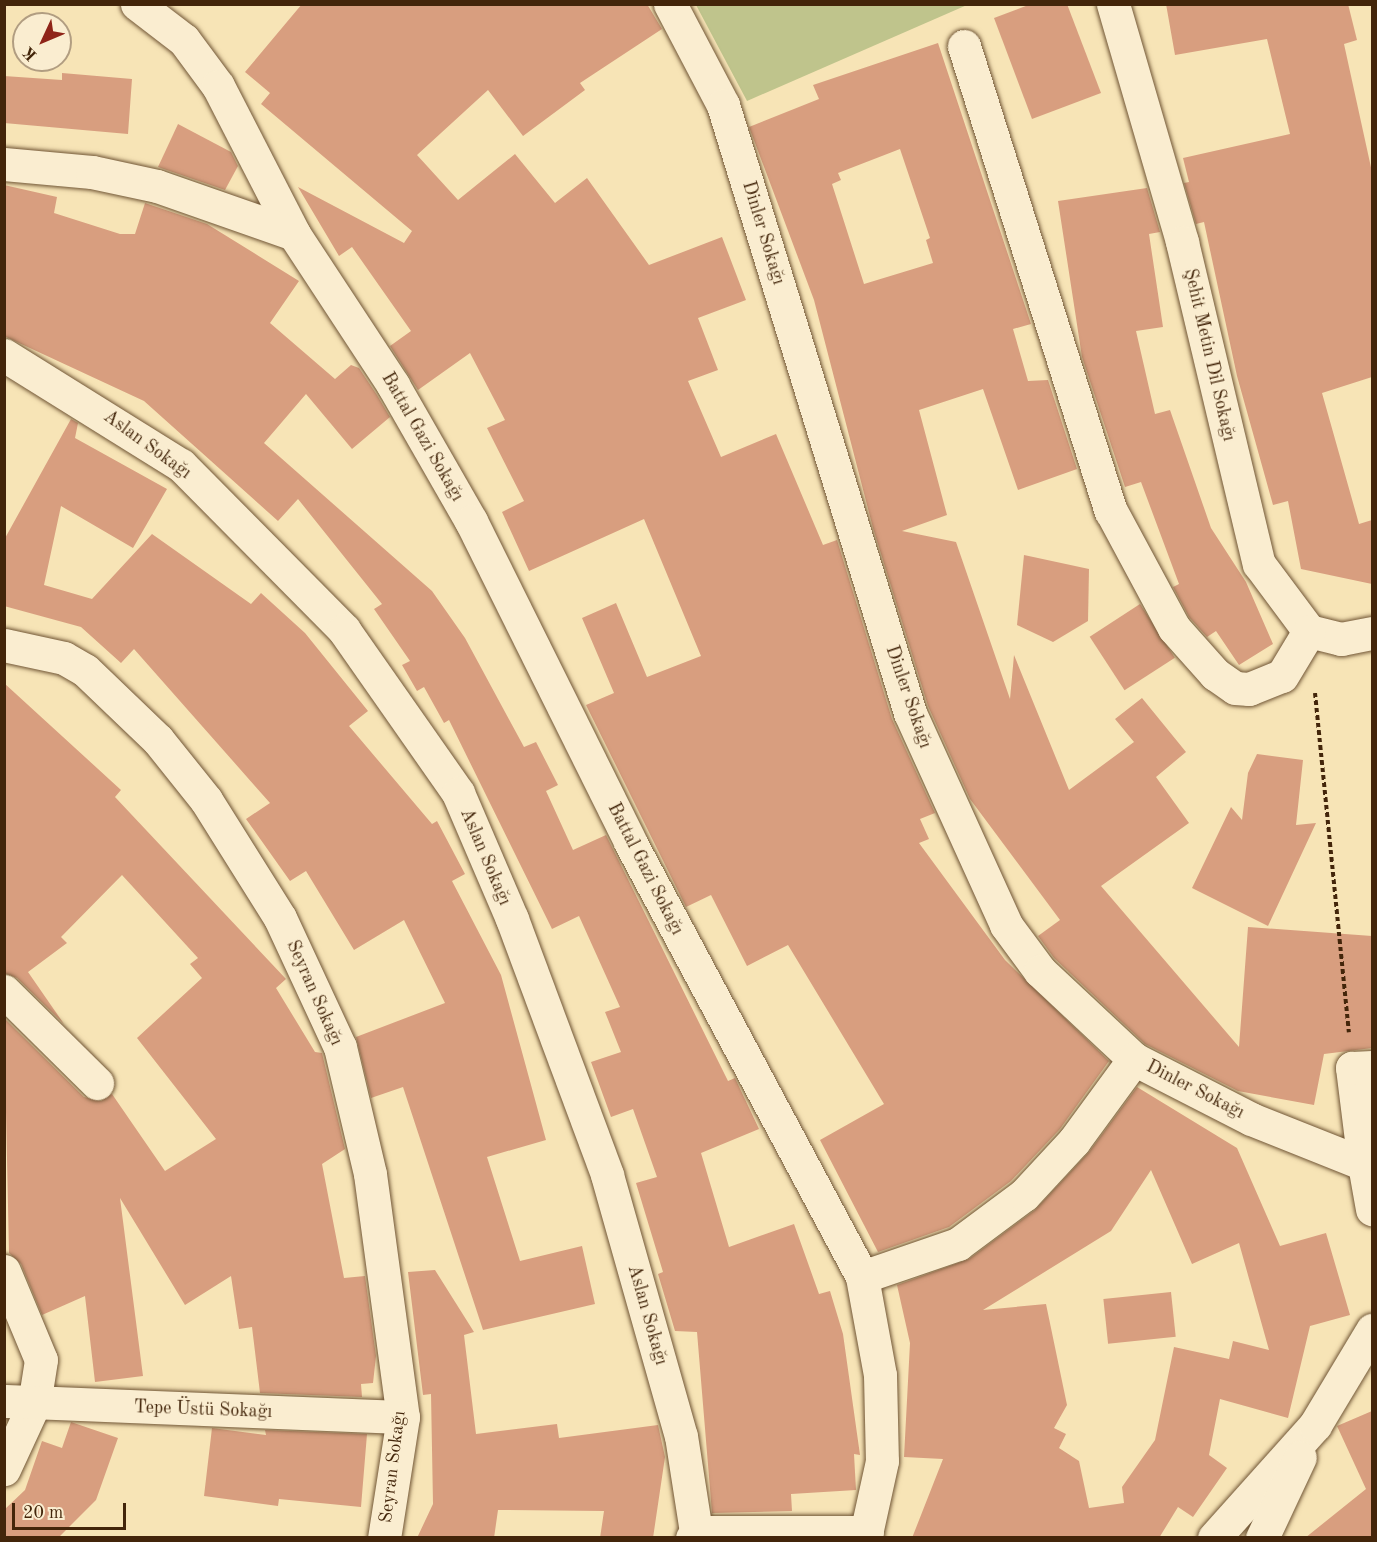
<!DOCTYPE html>
<html>
<head>
<meta charset="utf-8">
<style>
	body { margin:0 }
	#map { position:relative; width:1377px; height:1542px; overflow:hidden; background:#f7e4b6; font-family:"Old Standard TT",serif }
	div>[style] { position:absolute }
	[style*='--x'] { left:calc(var(--x)*1px); top:calc(var(--y)*1px); width:calc(var(--w)*1px); rotate:calc(var(--a)*1deg) }
	.green>* { inset:0; background:#bfc48c }
	.building>* { inset:0; background:#d89e7f; transform-origin:0 0 }
	.path>* { height:4px; margin-top:-2px; transform-origin:0; background:repeating-linear-gradient(90deg,#43250a 0 4.5px,transparent 0 7.5px) }
	.roads { filter:drop-shadow(0 0 2px #705535) drop-shadow(0 0 2px #705535) }
	.street>* { height:33px; margin:-16.5px; padding:0 16.5px; transform-origin:16.5px; border-radius:16.5px; background:#faedd0 }
	span { translate:-50% -50%; white-space:nowrap; text-align:center; line-height:1.15; -webkit-text-stroke:4.5px #faedd0; paint-order:stroke }
	.street-label { font-size:18px; color:#43250a }
	.frame { position:absolute; inset:0; border:6px solid #43250a; pointer-events:none }
	.north { position:absolute; left:12px; top:12px; width:60px; height:60px; box-sizing:border-box; background:#faedd0; border:2px solid #b19d81; border-radius:50%; rotate:226deg; font-size:16px; font-weight:700; line-height:24px; text-align:center; color:#43250a }
	.north::after { content:''; display:block; margin:auto; width:21px; height:27px; background:#8f2418; clip-path:polygon(50% 0,100% 100%,50% 72%,0 100%) }
	.scale { position:absolute; left:12px; top:1503px; width:114px; height:27px; box-sizing:border-box; border:3px solid #43250a; border-top:0; padding-left:8px; font-size:18px; line-height:21px; white-space:nowrap; color:#43250a; -webkit-text-stroke:4px #faedd0; paint-order:stroke }
</style>
</head>
<body>
<div id="map">
	<div class="green">
		<i style="clip-path:polygon(696px 5px,967px 5px,747px 101px)"></i>
	</div>
	<div class="building">
		<i style="clip-path:polygon(302px 4px,647px 4px,662px 29px,580px 83px,585px 90px,523px 136px,488px 90px,417px 155px,458px 200px,515px 154px,555px 203px,587px 178px,649px 265px,722px 237px,746px 300px,698px 318px,718px 370px,688px 381px,721px 457px,776px 434px,823px 545px,837px 540px,892px 719px,935px 813px,920px 819px,929px 839px,919px 843px,1005px 960px,1109px 1061px,1060px 1129px,1011px 1181px,949px 1227px,878px 1252px,820px 1140px,884px 1104px,788px 945px,747px 966px,711px 895px,686px 907px,586px 705px,614px 693px,582px 618px,616px 603px,647px 677px,701px 656px,644px 519px,529px 571px,502px 512px,524px 501px,487px 428px,505px 420px,470px 353px,418px 390px,390px 346px,411px 331px,352px 247px,339px 256px,298px 187px,404px 243px,412px 231px,261px 104px,270px 93px,245px 72px)"></i>
		<i style="clip-path:polygon(1031px 4px,1067px 4px,1101px 93px,1032px 119px,994px 18px)"></i>
		<i style="clip-path:polygon(1166px 4px,1348px 4px,1357px 40px,1344px 44px,1372px 172px,1372px 377px,1322px 393px,1359px 524px,1372px 520px,1372px 584px,1301px 569px,1288px 501px,1273px 505px,1237px 376px,1204px 222px,1196px 224px,1184px 183px,1189px 182px,1183px 158px,1290px 134px,1267px 39px,1175px 55px)"></i>
		<i style="clip-path:polygon(evenodd,938px 43px,1031px 324px,1013px 329px,1028px 381px,1048px 380px,1077px 469px,1018px 490px,983px 389px,919px 410px,947px 515px,902px 531px,956px 542px,1010px 699px,1014px 655px,1069px 790px,1134px 742px,1115px 719px,1142px 698px,1186px 752px,1156px 777px,1189px 823px,1101px 886px,1239px 1047px,1248px 927px,1372px 936px,1372px 1048px,1324px 1054px,1314px 1105px,1238px 1091px,1145px 1044px,1054px 958px,1038px 936px,1060px 920px,970px 799px,928px 706px,873px 528px,814px 300px,749px 127px,819px 99px,813px 85px,938px 43px,900px 149px,930px 238px,926px 240px,933px 263px,864px 284px,832px 184px,841px 180px,838px 173px,900px 149px)"></i>
		<i style="clip-path:polygon(62px 73px,132px 79px,128px 134px,4px 123px,4px 76px,62px 80px)"></i>
		<i style="clip-path:polygon(178px 124px,231px 152px,238px 166px,225px 190px,158px 167px)"></i>
		<i style="clip-path:polygon(4px 185px,57px 197px,54px 213px,120px 234px,135px 234px,145px 203px,207px 224px,299px 281px,270px 323px,335px 379px,351px 365px,359px 368px,377px 395px,390px 417px,352px 449px,306px 394px,264px 443px,432px 591px,465px 638px,524px 747px,536px 742px,558px 785px,546px 791px,573px 850px,606px 835px,728px 1081px,735px 1078px,759px 1129px,701px 1153px,729px 1247px,794px 1224px,819px 1294px,830px 1291px,843px 1334px,860px 1455px,854px 1454px,856px 1490px,791px 1494px,792px 1511px,712px 1513px,697px 1332px,675px 1331px,658px 1274px,663px 1272px,636px 1183px,657px 1177px,633px 1109px,611px 1117px,591px 1062px,621px 1052px,605px 1012px,620px 1007px,579px 916px,552px 929px,449px 720px,444px 723px,424px 687px,417px 691px,402px 665px,410px 661px,374px 609px,382px 604px,298px 499px,278px 521px,144px 401px,4px 336px)"></i>
		<i style="clip-path:polygon(1147px 188px,1160px 232px,1149px 234px,1163px 327px,1136px 331px,1155px 414px,1170px 410px,1211px 528px,1246px 582px,1273px 644px,1239px 665px,1216px 631px,1207px 637px,1189px 617px,1173px 587px,1179px 584px,1141px 482px,1125px 487px,1082px 357px,1058px 201px)"></i>
		<i style="clip-path:polygon(71px 419px,78px 423px,75px 438px,167px 489px,133px 548px,61px 506px,44px 585px,92px 599px,152px 534px,251px 604px,261px 593px,305px 633px,368px 711px,349px 726px,432px 824px,437px 821px,465px 874px,452px 881px,501px 975px,546px 1140px,487px 1157px,520px 1261px,582px 1246px,595px 1304px,483px 1330px,403px 1087px,371px 1098px,356px 1037px,445px 1003px,404px 920px,354px 950px,306px 871px,290px 881px,246px 819px,270px 803px,134px 649px,121px 663px,81px 627px,4px 606px,4px 540px)"></i>
		<i style="clip-path:polygon(1024px 555px,1089px 569px,1088px 621px,1053px 642px,1017px 625px)"></i>
		<i style="left:1140px;top:604px;width:64px;height:60px;rotate:57deg"></i>
		<i style="clip-path:polygon(4px 683px,121px 790px,115px 797px,286px 979px,276px 988px,315px 1052px,322px 1053px,345px 1149px,322px 1164px,344px 1278px,365px 1276px,376px 1356px,373px 1383px,361px 1384px,362px 1397px,260px 1393px,252px 1327px,239px 1329px,231px 1276px,185px 1305px,120px 1198px,143px 1376px,95px 1382px,85px 1296px,42px 1315px,21px 1264px,9px 1253px,4px 1018px,84px 1097px,101px 1101px,112px 1094px,165px 1171px,216px 1139px,137px 1038px,202px 978px,190px 964px,198px 958px,122px 875px,61px 937px,67px 943px,28px 972px,64px 1024px,17px 978px,4px 973px)"></i>
		<i style="clip-path:polygon(1257px 754px,1303px 760px,1296px 825px,1316px 823px,1268px 926px,1192px 888px,1231px 807px,1242px 820px,1248px 773px)"></i>
		<i style="clip-path:polygon(evenodd,1137px 1087px,1237px 1148px,1280px 1246px,1326px 1233px,1350px 1315px,1310px 1326px,1288px 1418px,1220px 1399px,1209px 1455px,1227px 1468px,1193px 1517px,1178px 1507px,1159px 1538px,912px 1538px,943px 1459px,904px 1457px,910px 1343px,897px 1285px,969px 1259px,1035px 1210px,1089px 1152px,1137px 1087px,1151px 1170px,1192px 1264px,1239px 1243px,1269px 1350px,1233px 1341px,1229px 1359px,1174px 1347px,1155px 1440px,1122px 1487px,1124px 1503px,1089px 1508px,1079px 1461px,1059px 1448px,1066px 1434px,1054px 1428px,1067px 1405px,1046px 1304px,983px 1310px,1111px 1231px,1151px 1170px)"></i>
		<i style="clip-path:polygon(435px 1270px,474px 1332px,464px 1335px,476px 1434px,557px 1424px,559px 1438px,658px 1425px,665px 1457px,653px 1538px,600px 1538px,604px 1511px,498px 1510px,494px 1538px,417px 1538px,433px 1504px,431px 1394px,423px 1395px,408px 1272px)"></i>
		<i style="left:1171px;top:1292px;width:45px;height:68px;rotate:84deg"></i>
		<i style="clip-path:polygon(1372px 1411px,1372px 1538px,1305px 1538px,1366px 1489px,1337px 1426px)"></i>
		<i style="clip-path:polygon(71px 1422px,118px 1438px,96px 1500px,58px 1538px,4px 1538px,4px 1510px,25px 1490px,42px 1441px,62px 1448px)"></i>
		<i style="clip-path:polygon(212px 1428px,266px 1435px,265px 1430px,367px 1434px,361px 1507px,279px 1499px,278px 1506px,204px 1496px)"></i>
	</div>
	<div class="path">
		<i style="--x:1315;--y:693;--w:341;--a:84.3"></i>
	</div>
	<div class="roads">
		<div class="street">
			<i style="--x:137;--y:4;--w:59;--a:37.5"></i>
			<i style="--x:184;--y:40;--w:57;--a:53.5"></i>
			<i style="--x:218;--y:86;--w:166;--a:62.8"></i>
			<i style="--x:294;--y:234;--w:181;--a:56.7"></i>
			<i style="--x:393;--y:385;--w:157;--a:60.2"></i>
			<i style="--x:471;--y:521;--w:358;--a:63.6"></i>
			<i style="--x:630;--y:842;--w:493;--a:61.9"></i>
			<i style="--x:862;--y:1277;--w:100;--a:79.6"></i>
			<i style="--x:880;--y:1375;--w:86;--a:88.7"></i>
			<i style="--x:882;--y:1461;--w:79;--a:102.4"></i>
			<i style="--x:670;--y:4;--w:114;--a:62.3"></i>
			<i style="--x:723;--y:105;--w:636;--a:72.9"></i>
			<i style="--x:910;--y:713;--w:233;--a:65.6"></i>
			<i style="--x:1006;--y:925;--w:57;--a:53.5"></i>
			<i style="--x:1040;--y:971;--w:129;--a:43.1"></i>
			<i style="--x:1134;--y:1059;--w:131;--a:27.1"></i>
			<i style="--x:1251;--y:1119;--w:122;--a:21.7"></i>
			<i style="--x:1364;--y:1164;--w:46;--a:79.9"></i>
			<i style="--x:1113;--y:4;--w:248;--a:73.8"></i>
			<i style="--x:1182;--y:242;--w:331;--a:76.6"></i>
			<i style="--x:1259;--y:564;--w:84;--a:53.3"></i>
			<i style="--x:1309;--y:631;--w:33;--a:14"></i>
			<i style="--x:1341;--y:639;--w:32;--a:-11"></i>
			<i style="--x:964;--y:46;--w:488;--a:72.5"></i>
			<i style="--x:1111;--y:511;--w:133;--a:61.7"></i>
			<i style="--x:1174;--y:628;--w:62;--a:48.3"></i>
			<i style="--x:1215;--y:674;--w:24;--a:35"></i>
			<i style="--x:1235;--y:688;--w:14;--a:4"></i>
			<i style="--x:1249;--y:689;--w:35;--a:-22"></i>
			<i style="--x:1282;--y:676;--w:52;--a:-59"></i>
			<i style="--x:4;--y:164;--w:88;--a:5.2"></i>
			<i style="--x:92;--y:172;--w:66;--a:12.2"></i>
			<i style="--x:157;--y:186;--w:145;--a:19.3"></i>
			<i style="--x:4;--y:355;--w:208;--a:31.9"></i>
			<i style="--x:181;--y:465;--w:232;--a:45.3"></i>
			<i style="--x:344;--y:630;--w:199;--a:55"></i>
			<i style="--x:458;--y:793;--w:137;--a:66.8"></i>
			<i style="--x:512;--y:919;--w:273;--a:69.6"></i>
			<i style="--x:607;--y:1175;--w:271;--a:74.2"></i>
			<i style="--x:681;--y:1436;--w:97;--a:81.1"></i>
			<i style="--x:4;--y:645;--w:61;--a:12.2"></i>
			<i style="--x:64;--y:658;--w:24;--a:30"></i>
			<i style="--x:85;--y:670;--w:101;--a:43.8"></i>
			<i style="--x:158;--y:740;--w:77;--a:51.3"></i>
			<i style="--x:206;--y:800;--w:139;--a:57.9"></i>
			<i style="--x:280;--y:918;--w:142;--a:65.1"></i>
			<i style="--x:340;--y:1047;--w:130;--a:76.7"></i>
			<i style="--x:370;--y:1174;--w:245;--a:82.3"></i>
			<i style="--x:403;--y:1417;--w:122;--a:98.9"></i>
			<i style="--x:4;--y:991;--w:131;--a:44.7"></i>
			<i style="--x:1364;--y:1164;--w:97;--a:-97.1"></i>
			<i style="--x:1352;--y:1068;--w:20;--a:-3"></i>
			<i style="--x:4;--y:1271;--w:96;--a:67.4"></i>
			<i style="--x:41;--y:1360;--w:45;--a:99"></i>
			<i style="--x:34;--y:1404;--w:72;--a:114.8"></i>
			<i style="--x:862;--y:1277;--w:102;--a:-19"></i>
			<i style="--x:958;--y:1244;--w:82;--a:-36.6"></i>
			<i style="--x:1024;--y:1195;--w:74;--a:-47.2"></i>
			<i style="--x:1074;--y:1141;--w:102;--a:-53.8"></i>
			<i style="--x:4;--y:1401;--w:399;--a:2.3"></i>
			<i style="--x:692;--y:1538;--w:7;--a:-56"></i>
			<i style="--x:696;--y:1532;--w:171;--a:0"></i>
			<i style="--x:1214;--y:1538;--w:152;--a:-48.2"></i>
			<i style="--x:1315;--y:1425;--w:111;--a:-59"></i>
			<i style="--x:1262;--y:1538;--w:89;--a:-64.9"></i>
		</div>
	</div>
	<div class="street-label">
		<span style="left:763px;top:233px;rotate:73deg">Dinler Sokağı</span>
		<span style="left:1209px;top:355px;rotate:77deg">Şehit Metin Dil Sokağı</span>
		<span style="left:422px;top:437px;rotate:60deg">Battal Gazi Sokağı</span>
		<span style="left:147px;top:445px;rotate:36deg">Aslan Sokağı</span>
		<span style="left:908px;top:697px;rotate:71deg">Dinler Sokağı</span>
		<span style="left:485px;top:857px;rotate:67deg">Aslan Sokağı</span>
		<span style="left:645px;top:869px;rotate:63deg">Battal Gazi Sokağı</span>
		<span style="left:314px;top:993px;rotate:66deg">Seyran Sokağı</span>
		<span style="left:1195px;top:1090px;rotate:27deg">Dinler Sokağı</span>
		<span style="left:647px;top:1315px;rotate:74deg">Aslan Sokağı</span>
		<span style="left:203px;top:1410px;rotate:2deg">Tepe Üstü Sokağı</span>
		<span style="left:393px;top:1467px;rotate:-83deg">Seyran Sokağı</span>
	</div>
	<div class="frame"></div>
	<div class="north">K</div>
	<div class="scale">20 m</div>
</div>
</body>
</html>
